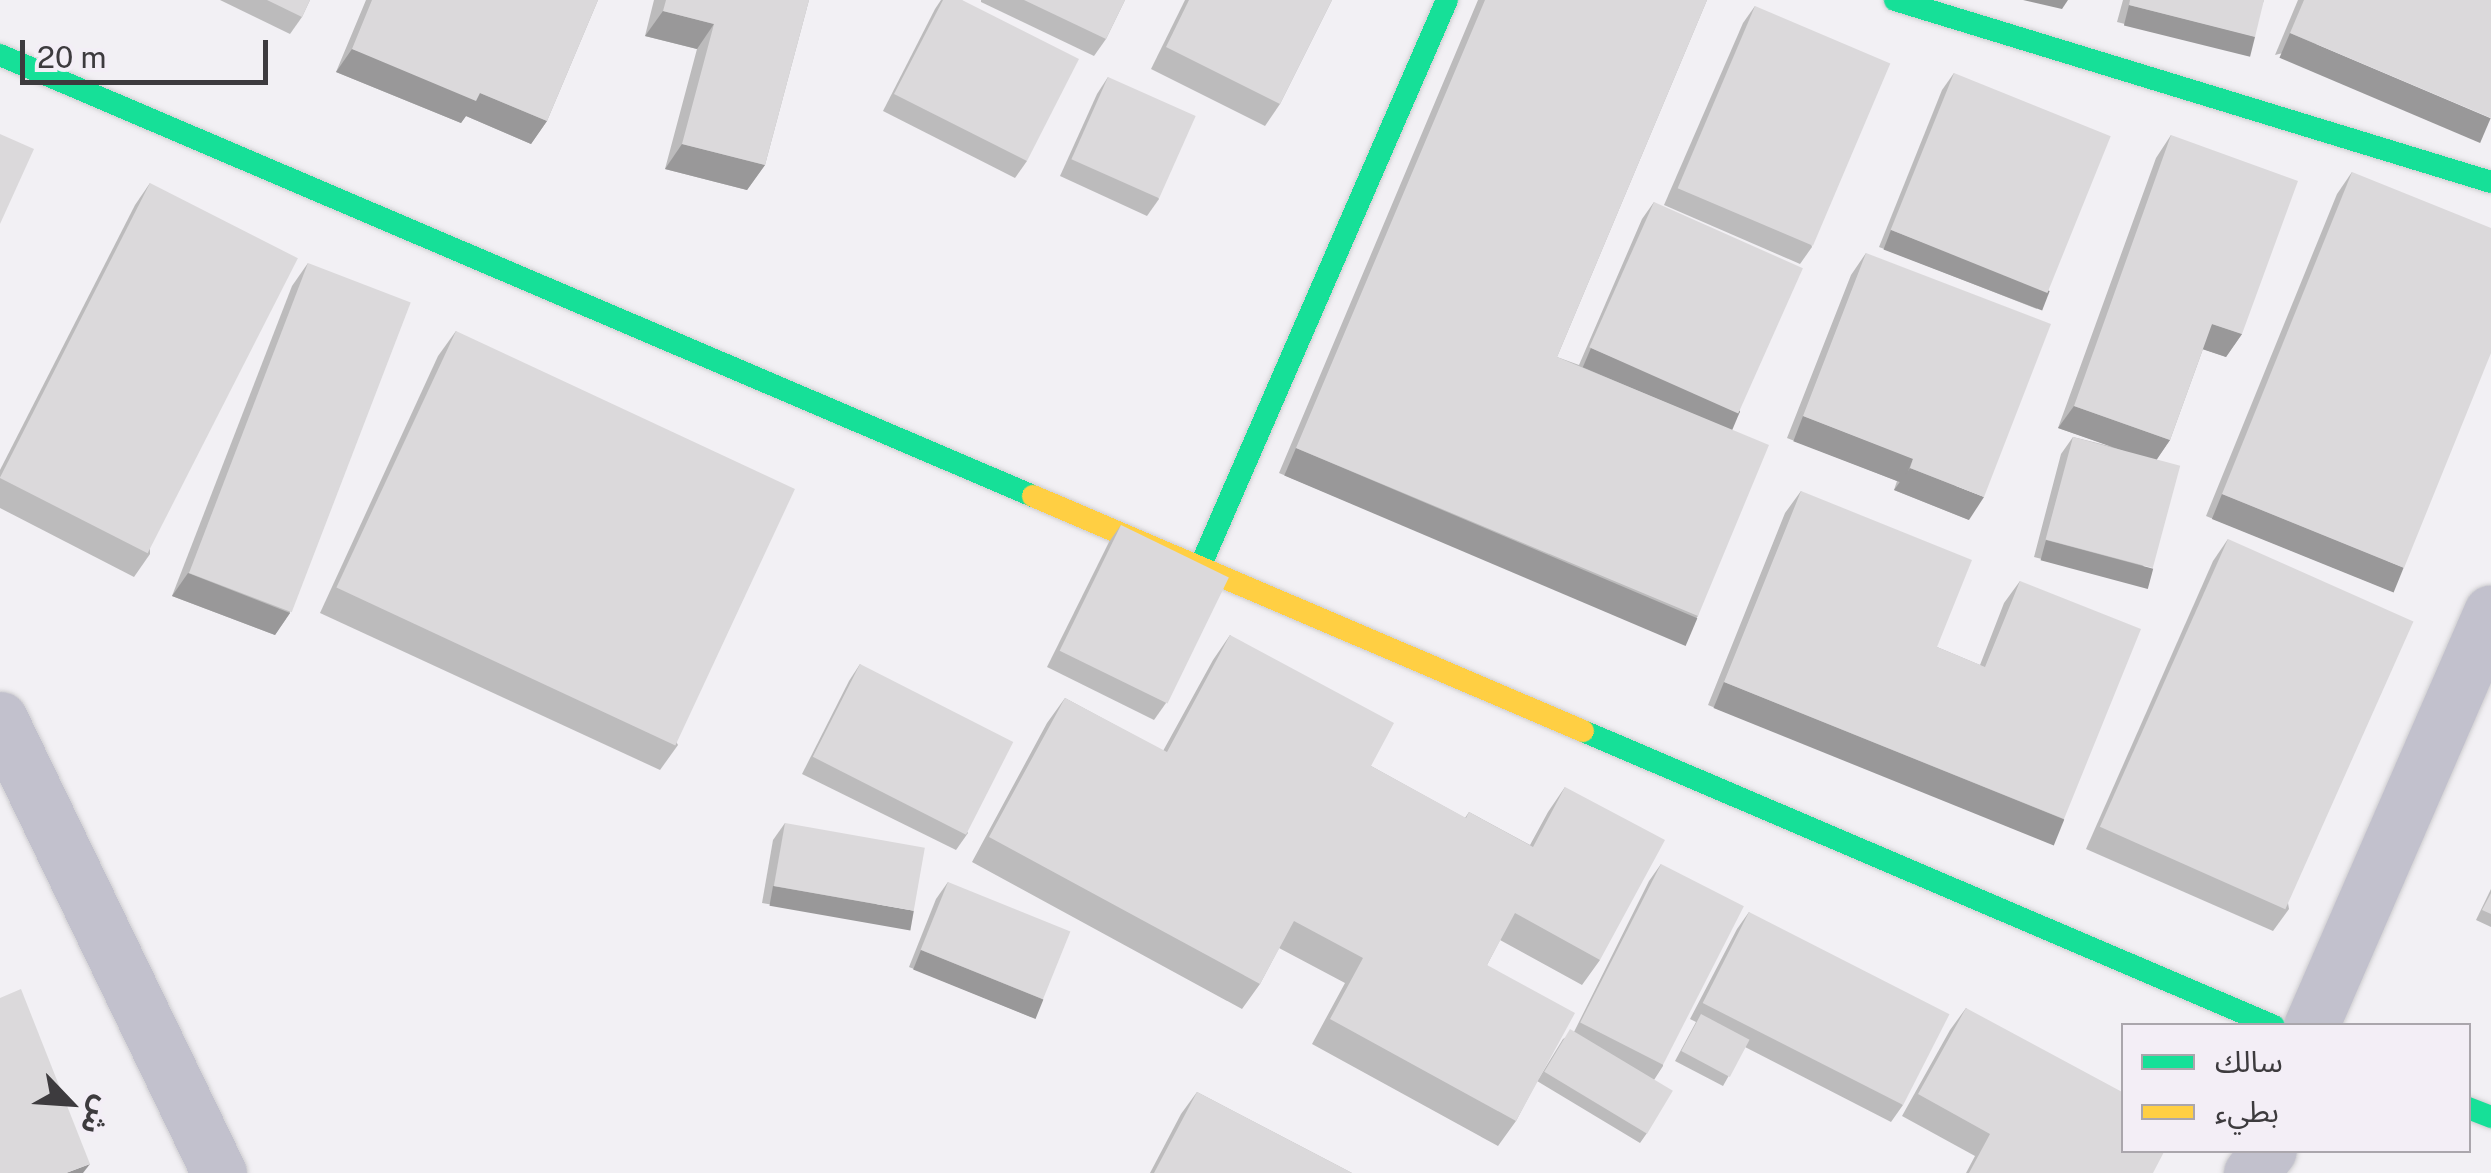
<!DOCTYPE html>
<html>
<head>
<meta charset="utf-8">
<style>
	body { margin:0 }
	#map { position:relative; width:2491px; height:1173px; overflow:hidden; background:#f2f0f4; font-family:"Public Sans","Noto Sans Arabic",sans-serif }
	div>[style] { position:absolute }
	[style*='--x'] { left:calc(var(--x)*1px); top:calc(var(--y)*1px); width:calc(var(--w)*1px); rotate:calc(var(--a)*1deg) }
	.roads { filter:drop-shadow(0 0 2px #cecdcf) drop-shadow(0 0 2px #cecdcf) }
	.street>* { height:55px; margin:-27.5px; padding:0 27.5px; transform-origin:27.5px; border-radius:27.5px; background:#c2c1cd }
	.fast>* { height:22px; margin:-11px; padding:0 11px; transform-origin:11px; border-radius:11px; background:#16e098 }
	.slow>* { height:22px; margin:-11px; padding:0 11px; transform-origin:11px; border-radius:11px; background:#ffcf43 }
	.wall>* { inset:0; background:#bcbbbc }
	.shaded-wall>* { inset:0; background:#999899; transform-origin:0 0 }
	.building>* { inset:0; background:#dbd9db; transform-origin:0 0 }
	span { translate:-50% -50%; white-space:nowrap; text-align:center; line-height:1.15; -webkit-text-stroke:8px #f3eef6; paint-order:stroke }
	.legend { position:absolute; left:2121px; top:1023px; width:350px; height:130px; box-sizing:border-box; background:#f3eef6; border:2px solid #aaa6ac; margin:0; padding:12px 18px; list-style:none; font-size:30px; color:#3d3b3e }
	.legend li { display:flex; align-items:center; gap:20px; height:50px }
	.legend b { width:50px; border:2px solid #aaa6ac }
	.north { position:absolute; left:20px; top:1053px; width:100px; height:100px; -webkit-text-stroke:8px #f3eef6; paint-order:stroke; rotate:115deg; font-size:28px; font-weight:700; line-height:40px; text-align:center; color:#3d3b3e }
	.north::after { content:''; display:block; margin:auto; width:35px; height:45px; background:#3d3b3e; clip-path:polygon(50% 0,100% 100%,50% 72%,0 100%) }
	.scale { position:absolute; left:20px; top:40px; width:248px; height:45px; box-sizing:border-box; border:5px solid #3d3b3e; border-top:0; padding-left:12px; font-size:30px; line-height:35px; white-space:nowrap; color:#3d3b3e; -webkit-text-stroke:8px #f3eef6; paint-order:stroke }
</style>
</head>
<body>
<div id="map">
	<div class="roads">
		<div class="street">
			<i style="--x:0;--y:719;--w:504;--a:64.25"></i>
			<i style="--x:2311;--y:1026;--w:451;--a:-66.5"></i>
			<i style="--x:2251;--y:1173;--w:29;--a:-52"></i>
		</div>
		<div class="fast">
			<i style="--x:1895;--y:0;--w:623;--a:16.98"></i>
			<i style="--x:0;--y:55;--w:1123;--a:23.12"></i>
			<i style="--x:1200;--y:567;--w:618;--a:-66.46"></i>
			<i style="--x:1583;--y:731;--w:751;--a:23.12"></i>
			<i style="--x:2468;--y:1108;--w:25;--a:21"></i>
		</div>
		<div class="slow">
			<i style="--x:1033;--y:496;--w:598;--a:23.14"></i>
		</div>
	</div>
	<div class="wall">
		<i style="clip-path:polygon(220px 0,310px 0,302px 17px,290px 34px)"></i>
		<i style="clip-path:polygon(366px 0,598px 0,547px 121px,531px 144px,466px 116px,461px 123px,336px 72px)"></i>
		<i style="clip-path:polygon(654px 0,809px 0,765px 165px,747px 190px,665px 169px,697px 49px,645px 36px)"></i>
		<i style="clip-path:polygon(941px 0,962px 0,1027px 161px,1015px 178px,883px 111px,935px 9px)"></i>
		<i style="clip-path:polygon(981px 0,1125px 0,1106px 39px,1094px 56px,981px 2px)"></i>
		<i style="clip-path:polygon(1185px 0,1332px 0,1280px 104px,1265px 126px,1151px 69px)"></i>
		<i style="clip-path:polygon(1478px 0,1707px 0,1557px 357px,1579px 365px,1642px 219px,1654px 202px,1740px 412px,1728px 428px,1698px 616px,1680px 641px,1279px 473px)"></i>
		<i style="clip-path:polygon(2123px 0,2264px 0,2243px 54px,2117px 22px)"></i>
		<i style="clip-path:polygon(2298px 0,2491px 0,2275px 55px)"></i>
		<i style="clip-path:polygon(1755px 6px,1812px 247px,1800px 264px,1664px 205px,1743px 23px)"></i>
		<i style="clip-path:polygon(1954px 73px,2037px 309px,1879px 247px,1942px 90px)"></i>
		<i style="clip-path:polygon(1108px 77px,1159px 199px,1147px 216px,1060px 176px,1097px 94px)"></i>
		<i style="clip-path:polygon(2171px 135px,2242px 334px,2226px 357px,2203px 349px,2170px 440px,2157px 459px,2141px 585px,2034px 557px,2061px 454px,2073px 437px,2113px 447px,2058px 428px,2156px 158px)"></i>
		<i style="clip-path:polygon(2352px 172px,2389px 590px,2206px 516px,2337px 194px)"></i>
		<i style="clip-path:polygon(150px 183px,150px 554px,134px 577px,0 508px,0 470px,135px 205px)"></i>
		<i style="clip-path:polygon(1866px 253px,1969px 520px,1894px 490px,1897px 481px,1787px 438px,1851px 275px)"></i>
		<i style="clip-path:polygon(308px 263px,290px 613px,275px 635px,172px 596px,292px 286px)"></i>
		<i style="clip-path:polygon(456px 331px,678px 745px,660px 770px,320px 613px,438px 356px)"></i>
		<i style="clip-path:polygon(1801px 491px,1937px 647px,1980px 665px,2004px 603px,2020px 581px,2064px 819px,2049px 842px,1708px 705px,1785px 513px)"></i>
		<i style="clip-path:polygon(1121px 525px,1166px 703px,1154px 720px,1047px 667px,1109px 542px)"></i>
		<i style="clip-path:polygon(2228px 539px,2289px 909px,2273px 931px,2086px 849px,2213px 561px)"></i>
		<i style="clip-path:polygon(1230px 635px,1371px 766px,1465px 818px,1469px 812px,1530px 845px,1548px 812px,1565px 787px,1600px 960px,1582px 985px,1500px 940px,1487px 965px,1539px 1078px,1563px 1039px,1574px 1032px,1649px 881px,1661px 864px,1663px 1066px,1654px 1080px,1647px 1133px,1640px 1143px,1537px 1081px,1516px 1121px,1498px 1146px,1312px 1044px,1345px 983px,1279px 948px,1260px 984px,1242px 1009px,972px 862px,1047px 723px,1065px 698px,1163px 751px,1213px 660px)"></i>
		<i style="clip-path:polygon(860px 664px,968px 833px,956px 850px,802px 774px,849px 681px)"></i>
		<i style="clip-path:polygon(785px 823px,902px 927px,762px 903px,773px 840px)"></i>
		<i style="clip-path:polygon(948px 882px,1043px 1000px,1031px 1017px,909px 967px,936px 899px)"></i>
		<i style="clip-path:polygon(2491px 889px,2491px 927px,2476px 920px)"></i>
		<i style="clip-path:polygon(1749px 912px,1903px 1105px,1891px 1122px,1745px 1047px,1723px 1086px,1675px 1061px,1696px 1022px,1690px 1019px,1737px 929px)"></i>
		<i style="clip-path:polygon(1966px 1008px,2153px 1173px,1966px 1173px,1975px 1156px,1902px 1116px,1950px 1030px)"></i>
		<i style="clip-path:polygon(1197px 1092px,1352px 1173px,1150px 1173px,1181px 1114px)"></i>
	</div>
	<div class="shaded-wall">
		<i style="clip-path:polygon(2023px 0,2068px 0,2062px 9px)"></i>
		<i style="left:2129px;top:5px;width:130px;height:21px;rotate:14deg"></i>
		<i style="clip-path:polygon(663px 11px,714px 24px,697px 49px,645px 36px)"></i>
		<i style="left:2290px;top:33px;width:218px;height:27px;rotate:23deg"></i>
		<i style="clip-path:polygon(352px 49px,480px 93px,547px 121px,531px 144px,466px 116px,461px 123px,336px 72px)"></i>
		<i style="clip-path:polygon(682px 144px,765px 165px,747px 190px,665px 169px)"></i>
		<i style="left:1891px;top:230px;width:170px;height:21px;rotate:21deg"></i>
		<i style="clip-path:polygon(2212px 324px,2242px 334px,2226px 357px,2196px 347px)"></i>
		<i style="left:1591px;top:348px;width:162px;height:21px;rotate:23deg"></i>
		<i style="clip-path:polygon(2074px 406px,2170px 440px,2155px 462px,2058px 428px)"></i>
		<i style="left:1803px;top:416px;width:118px;height:27px;rotate:21deg"></i>
		<i style="left:1296px;top:448px;width:436px;height:30px;rotate:23deg"></i>
		<i style="clip-path:polygon(1910px 468px,1984px 497px,1969px 520px,1894px 490px)"></i>
		<i style="left:2222px;top:494px;width:196px;height:27px;rotate:22deg"></i>
		<i style="left:2046px;top:540px;width:111px;height:21px;rotate:15deg"></i>
		<i style="clip-path:polygon(188px 573px,290px 613px,275px 635px,172px 596px)"></i>
		<i style="left:1724px;top:682px;width:367px;height:28px;rotate:22deg"></i>
		<i style="left:773px;top:886px;width:143px;height:20px;rotate:10deg"></i>
		<i style="left:921px;top:950px;width:132px;height:21px;rotate:22deg"></i>
		<i style="clip-path:polygon(90px 1164px,83px 1173px,66px 1173px)"></i>
	</div>
	<div class="building">
		<i style="clip-path:polygon(267px 0,310px 0,302px 17px)"></i>
		<i style="clip-path:polygon(372px 0,598px 0,547px 121px,480px 93px,476px 101px,352px 49px)"></i>
		<i style="clip-path:polygon(666px 0,809px 0,765px 165px,682px 144px,714px 24px,663px 11px)"></i>
		<i style="clip-path:polygon(943px 0,962px 0,1079px 59px,1027px 161px,894px 94px)"></i>
		<i style="clip-path:polygon(1024px 0,1125px 0,1106px 39px)"></i>
		<i style="clip-path:polygon(1189px 0,1332px 0,1280px 104px,1166px 47px)"></i>
		<i style="clip-path:polygon(1485px 0,1707px 0,1557px 357px,1769px 445px,1698px 616px,1296px 448px)"></i>
		<i style="clip-path:polygon(2130px 0,2264px 0,2255px 37px,2129px 5px)"></i>
		<i style="clip-path:polygon(2304px 0,2491px 0,2491px 118px,2290px 33px)"></i>
		<i style="left:1755px;top:6px;width:147px;height:198px;rotate:23deg"></i>
		<i style="left:1954px;top:73px;width:169px;height:169px;rotate:22deg"></i>
		<i style="left:1108px;top:77px;width:96px;height:90px;rotate:24deg"></i>
		<i style="clip-path:polygon(0 134px,34px 149px,0 224px)"></i>
		<i style="clip-path:polygon(2171px 135px,2298px 181px,2242px 334px,2212px 324px,2170px 440px,2074px 406px)"></i>
		<i style="clip-path:polygon(2352px 172px,2491px 228px,2491px 353px,2404px 568px,2222px 494px)"></i>
		<i style="left:150px;top:183px;width:166px;height:331px;rotate:27deg"></i>
		<i style="left:1654px;top:202px;width:163px;height:159px;rotate:24deg"></i>
		<i style="clip-path:polygon(1866px 253px,2051px 324px,1984px 497px,1910px 468px,1913px 459px,1803px 416px)"></i>
		<i style="left:308px;top:263px;width:110px;height:332px;rotate:21deg"></i>
		<i style="left:456px;top:331px;width:374px;height:283px;rotate:25deg"></i>
		<i style="left:2073px;top:437px;width:111px;height:106px;rotate:15deg"></i>
		<i style="clip-path:polygon(1801px 491px,1972px 560px,1937px 647px,1985px 667px,2020px 581px,2141px 629px,2064px 819px,1724px 682px)"></i>
		<i style="left:1121px;top:525px;width:120px;height:140px;rotate:26deg"></i>
		<i style="left:2228px;top:539px;width:203px;height:315px;rotate:24deg"></i>
		<i style="clip-path:polygon(1230px 635px,1394px 723px,1371px 766px,1466px 818px,1469px 812px,1533px 847px,1565px 787px,1665px 840px,1600px 960px,1515px 913px,1487px 965px,1575px 1013px,1516px 1121px,1330px 1019px,1363px 958px,1294px 921px,1260px 984px,989px 837px,1065px 698px,1167px 752px)"></i>
		<i style="left:860px;top:664px;width:172px;height:104px;rotate:27deg"></i>
		<i style="left:785px;top:823px;width:142px;height:64px;rotate:10deg"></i>
		<i style="left:1661px;top:864px;width:93px;height:178px;rotate:27deg"></i>
		<i style="left:948px;top:882px;width:132px;height:73px;rotate:22deg"></i>
		<i style="clip-path:polygon(2491px 893px,2491px 914px,2482px 910px)"></i>
		<i style="left:1749px;top:912px;width:225px;height:102px;rotate:27deg"></i>
		<i style="clip-path:polygon(21px 989px,90px 1164px,66px 1173px,0 1173px,0 998px)"></i>
		<i style="clip-path:polygon(1966px 1008px,2124px 1093px,2124px 1150px,2165px 1150px,2153px 1173px,1969px 1173px,1990px 1134px,1918px 1094px)"></i>
		<i style="left:1701px;top:1014px;width:55px;height:42px;rotate:28deg"></i>
		<i style="left:1570px;top:1029px;width:120px;height:50px;rotate:31deg"></i>
		<i style="clip-path:polygon(1197px 1092px,1352px 1173px,1154px 1173px)"></i>
	</div>
	<ul class="legend">
	<li><b style="height:12px;background:#16e098"></b>سالك</li>
	<li><b style="height:12px;background:#ffcf43"></b>بطيء</li>
	</ul>
	<div class="north">ش</div>
	<div class="scale">20 m</div>
</div>
</body>
</html>
